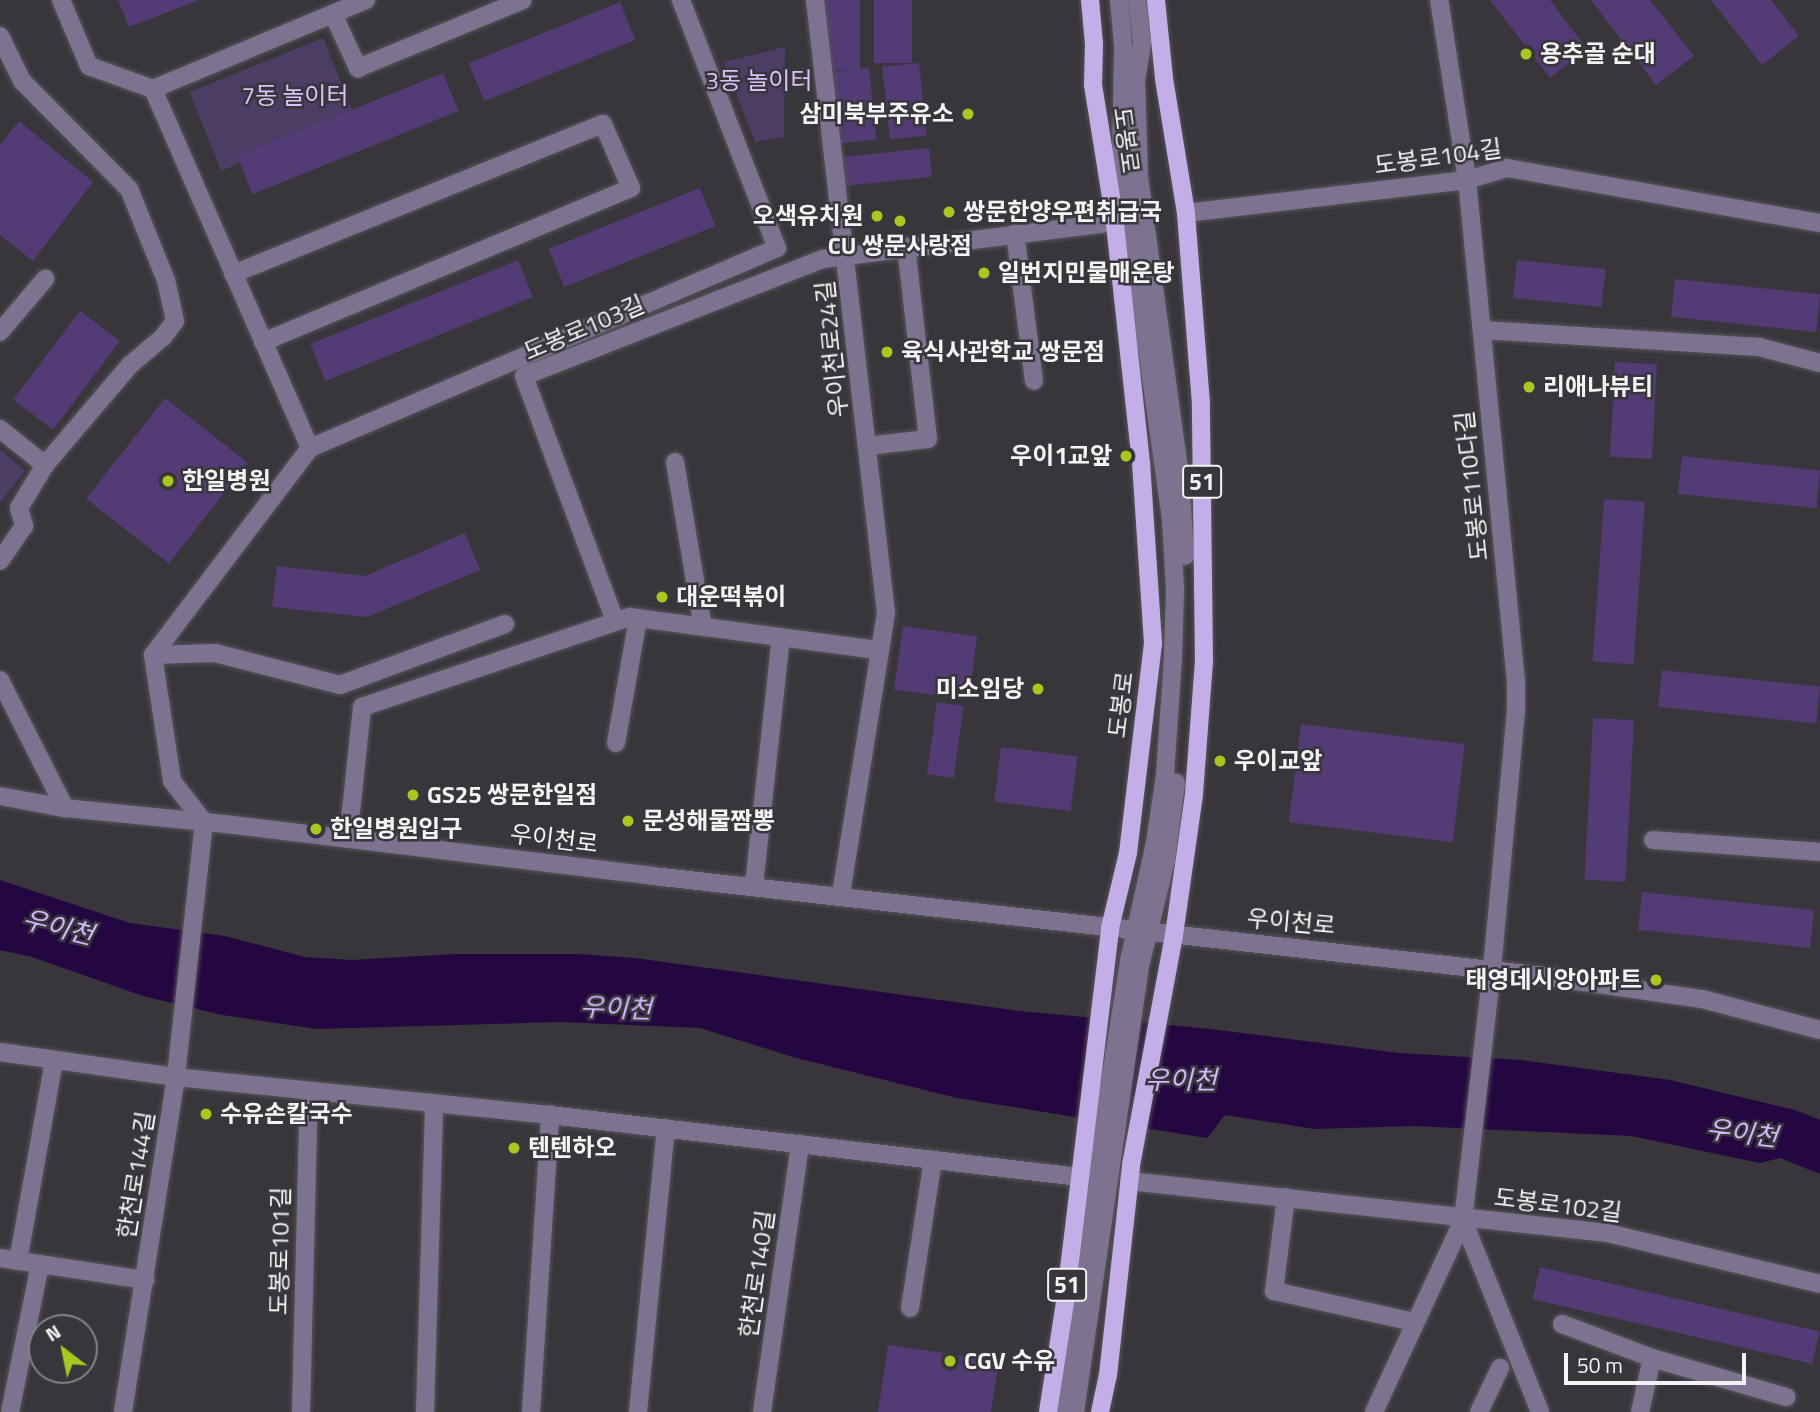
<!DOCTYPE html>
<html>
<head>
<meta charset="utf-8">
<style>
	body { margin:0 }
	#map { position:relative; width:1820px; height:1412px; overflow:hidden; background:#38363b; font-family:"Titillium Web","Noto Sans KR",sans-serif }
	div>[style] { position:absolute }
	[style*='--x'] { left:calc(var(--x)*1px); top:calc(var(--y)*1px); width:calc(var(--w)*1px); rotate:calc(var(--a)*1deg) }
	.green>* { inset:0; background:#4c3d64; transform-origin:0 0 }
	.water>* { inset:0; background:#240740 }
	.building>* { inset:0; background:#533b76; transform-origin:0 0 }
	.roads { filter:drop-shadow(0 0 2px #565459) drop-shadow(0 0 2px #565459) }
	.minor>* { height:18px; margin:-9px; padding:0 9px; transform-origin:9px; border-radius:9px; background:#7d7390 }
	.major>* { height:18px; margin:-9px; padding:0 9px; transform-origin:9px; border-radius:9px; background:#c3aee8 }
	.dots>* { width:19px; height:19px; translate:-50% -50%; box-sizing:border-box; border:4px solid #38363b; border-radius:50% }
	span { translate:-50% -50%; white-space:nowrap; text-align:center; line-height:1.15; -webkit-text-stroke:5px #38363b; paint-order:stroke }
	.shield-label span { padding:2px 5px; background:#38363b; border:2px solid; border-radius:5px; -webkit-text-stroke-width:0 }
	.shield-label { font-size:23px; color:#f3f3f5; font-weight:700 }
	.poi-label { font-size:24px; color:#f3f3f5; font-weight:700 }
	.left { translate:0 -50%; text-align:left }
	.right { translate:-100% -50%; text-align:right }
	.park-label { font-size:24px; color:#d7c3fa }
	.street-label { font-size:24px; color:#f3f3f5 }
	.water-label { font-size:26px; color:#d2b7ff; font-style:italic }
	.north { position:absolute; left:28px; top:1314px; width:70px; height:70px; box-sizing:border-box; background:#38363b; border:2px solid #838285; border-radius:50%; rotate:328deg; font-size:19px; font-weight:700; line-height:28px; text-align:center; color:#f3f3f5 }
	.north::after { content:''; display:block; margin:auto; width:24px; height:32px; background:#a7c820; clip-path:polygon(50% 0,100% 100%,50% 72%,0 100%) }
	.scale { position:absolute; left:1564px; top:1353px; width:182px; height:32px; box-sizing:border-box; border:4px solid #f3f3f5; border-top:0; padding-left:9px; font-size:21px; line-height:24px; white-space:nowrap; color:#f3f3f5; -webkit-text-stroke:5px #38363b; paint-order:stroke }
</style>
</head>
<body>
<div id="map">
	<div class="green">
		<i style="left:323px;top:38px;width:85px;height:144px;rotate:68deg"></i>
		<i style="clip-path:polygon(785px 47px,784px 137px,755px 142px,724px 62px)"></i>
		<i style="clip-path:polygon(0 449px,25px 471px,0 503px)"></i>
	</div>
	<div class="water">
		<i style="clip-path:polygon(0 880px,130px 923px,225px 936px,305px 957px,352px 960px,454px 954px,580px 954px,635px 958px,1020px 1011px,1211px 1029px,1399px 1053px,1521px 1060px,1670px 1080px,1795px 1110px,1820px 1120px,1820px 1174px,1780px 1158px,1760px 1163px,1631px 1136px,1415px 1126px,1314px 1129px,1225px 1115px,1207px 1138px,957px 1098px,793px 1057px,700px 1028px,561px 1022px,317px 1029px,222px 1015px,143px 996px,32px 957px,0 950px)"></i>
	</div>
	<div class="building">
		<i style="clip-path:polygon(118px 0,199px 0,129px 27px)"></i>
		<i style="left:822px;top:0;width:38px;height:70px"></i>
		<i style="left:874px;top:0;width:38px;height:63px"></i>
		<i style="clip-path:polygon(1490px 0,1550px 0,1587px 49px,1550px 78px)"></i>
		<i style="clip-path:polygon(1591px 0,1650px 0,1694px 56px,1656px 85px)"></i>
		<i style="clip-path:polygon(1711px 0,1771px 0,1799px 36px,1762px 65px)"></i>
		<i style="left:620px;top:2px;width:41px;height:163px;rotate:68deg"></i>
		<i style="left:919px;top:63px;width:73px;height:37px;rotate:84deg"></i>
		<i style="left:869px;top:68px;width:72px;height:37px;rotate:84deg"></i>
		<i style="left:443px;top:73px;width:41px;height:222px;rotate:68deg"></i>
		<i style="clip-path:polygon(19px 121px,93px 182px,33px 261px,0 235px,0 145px)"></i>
		<i style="left:929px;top:148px;width:29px;height:88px;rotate:84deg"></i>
		<i style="left:700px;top:188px;width:41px;height:163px;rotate:68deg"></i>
		<i style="left:518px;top:260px;width:40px;height:224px;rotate:68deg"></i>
		<i style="left:1517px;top:260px;width:89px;height:38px;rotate:6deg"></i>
		<i style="left:1675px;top:279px;width:146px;height:38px;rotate:6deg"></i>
		<i style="left:80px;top:311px;width:50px;height:111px;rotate:37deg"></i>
		<i style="left:1615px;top:362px;width:42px;height:95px;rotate:3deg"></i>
		<i style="left:165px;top:398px;width:105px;height:128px;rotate:38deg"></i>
		<i style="left:1682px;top:456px;width:139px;height:38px;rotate:6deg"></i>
		<i style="left:1604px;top:499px;width:41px;height:163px;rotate:4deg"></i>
		<i style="clip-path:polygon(465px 533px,480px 570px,367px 617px,272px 607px,277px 566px,365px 576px)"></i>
		<i style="left:903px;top:626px;width:75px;height:64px;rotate:8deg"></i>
		<i style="left:1662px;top:670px;width:159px;height:37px;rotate:6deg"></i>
		<i style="left:937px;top:702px;width:27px;height:73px;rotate:8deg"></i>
		<i style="left:1593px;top:718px;width:41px;height:162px;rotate:3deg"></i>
		<i style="left:1301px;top:724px;width:165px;height:99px;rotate:7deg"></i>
		<i style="left:1001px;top:747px;width:77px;height:55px;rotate:7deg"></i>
		<i style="left:1642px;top:892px;width:173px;height:38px;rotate:6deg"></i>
		<i style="left:1540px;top:1267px;width:287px;height:33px;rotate:13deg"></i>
		<i style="clip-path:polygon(888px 1345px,999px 1361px,991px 1412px,878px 1412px)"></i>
	</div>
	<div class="roads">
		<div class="minor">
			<i style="--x:61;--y:0;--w:72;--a:67"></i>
			<i style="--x:89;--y:66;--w:68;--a:19.8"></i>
			<i style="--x:153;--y:89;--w:392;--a:66.4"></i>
			<i style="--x:310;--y:448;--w:260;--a:127.2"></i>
			<i style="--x:153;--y:655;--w:127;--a:81.4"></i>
			<i style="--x:172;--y:781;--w:52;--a:52"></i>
			<i style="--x:204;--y:822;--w:257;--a:96.3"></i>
			<i style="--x:176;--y:1077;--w:339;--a:99"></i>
			<i style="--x:815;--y:0;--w:617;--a:83.39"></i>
			<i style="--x:886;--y:613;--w:286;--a:99.1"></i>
			<i style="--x:1137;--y:0;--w:43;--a:83.4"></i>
			<i style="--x:1142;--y:43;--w:38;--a:99"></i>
			<i style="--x:1136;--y:81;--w:96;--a:88.2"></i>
			<i style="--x:1139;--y:177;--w:302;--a:82.2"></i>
			<i style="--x:1180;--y:476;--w:80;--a:86.4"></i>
			<i style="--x:333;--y:14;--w:60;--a:65.2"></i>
			<i style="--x:358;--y:68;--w:178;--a:-22.4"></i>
			<i style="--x:0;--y:36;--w:50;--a:63.9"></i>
			<i style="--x:22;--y:81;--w:152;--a:45.3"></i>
			<i style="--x:129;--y:189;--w:98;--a:67.9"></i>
			<i style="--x:166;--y:280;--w:42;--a:77.6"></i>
			<i style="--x:175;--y:321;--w:20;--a:127"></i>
			<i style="--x:163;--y:337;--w:43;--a:139.7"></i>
			<i style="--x:130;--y:365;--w:131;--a:130.4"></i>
			<i style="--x:153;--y:89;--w:231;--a:-22.7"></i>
			<i style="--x:1186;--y:213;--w:283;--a:-6.7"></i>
			<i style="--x:1467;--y:180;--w:42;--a:-16.7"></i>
			<i style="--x:1507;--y:168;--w:318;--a:10"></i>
			<i style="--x:1015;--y:233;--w:149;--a:82.7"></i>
			<i style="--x:233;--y:274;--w:399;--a:-22.1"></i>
			<i style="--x:603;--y:124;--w:70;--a:66.4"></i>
			<i style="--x:631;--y:188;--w:399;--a:157.3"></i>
			<i style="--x:1482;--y:330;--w:278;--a:3.5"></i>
			<i style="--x:1759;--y:347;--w:63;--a:14.7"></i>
			<i style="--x:0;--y:332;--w:70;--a:-49.7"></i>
			<i style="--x:0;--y:429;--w:58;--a:38.7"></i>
			<i style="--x:45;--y:465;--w:50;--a:121.2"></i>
			<i style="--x:19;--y:508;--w:19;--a:74"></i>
			<i style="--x:24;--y:526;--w:42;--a:124.4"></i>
			<i style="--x:868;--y:446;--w:60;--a:-6.7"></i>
			<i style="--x:928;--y:439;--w:193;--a:-96.5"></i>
			<i style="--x:310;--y:448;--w:508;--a:-23.18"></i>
			<i style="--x:777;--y:248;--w:266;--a:-111.2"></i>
			<i style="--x:675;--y:462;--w:167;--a:80.4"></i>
			<i style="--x:615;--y:621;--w:261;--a:-110.4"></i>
			<i style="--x:524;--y:376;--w:321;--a:-21.4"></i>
			<i style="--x:823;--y:259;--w:294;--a:-7.2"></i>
			<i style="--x:153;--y:655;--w:62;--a:-1.8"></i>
			<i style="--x:215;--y:653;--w:129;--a:14.4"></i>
			<i style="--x:340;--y:685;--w:176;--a:-20.3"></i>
			<i style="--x:0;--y:680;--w:144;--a:63.1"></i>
			<i style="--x:616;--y:743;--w:127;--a:-80"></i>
			<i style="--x:0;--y:796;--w:66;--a:10.5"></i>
			<i style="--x:65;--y:808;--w:161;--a:5.7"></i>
			<i style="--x:225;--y:824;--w:431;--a:6.9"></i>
			<i style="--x:653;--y:876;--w:888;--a:6.4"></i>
			<i style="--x:1535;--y:975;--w:169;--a:8.2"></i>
			<i style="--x:1702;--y:999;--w:122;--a:14.7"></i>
			<i style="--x:348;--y:839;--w:133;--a:-83.9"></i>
			<i style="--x:362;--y:707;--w:283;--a:-18.6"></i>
			<i style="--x:630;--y:617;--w:250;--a:7.6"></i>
			<i style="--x:1653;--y:840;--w:167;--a:4.1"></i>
			<i style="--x:754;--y:885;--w:249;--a:-83.8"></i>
			<i style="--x:0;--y:1052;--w:178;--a:8.1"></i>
			<i style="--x:176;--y:1077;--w:376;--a:5.8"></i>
			<i style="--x:550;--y:1115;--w:533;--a:6.68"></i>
			<i style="--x:1129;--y:1181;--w:482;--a:6.2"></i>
			<i style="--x:1608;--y:1233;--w:218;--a:13.5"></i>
			<i style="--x:1286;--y:1197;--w:95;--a:97.3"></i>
			<i style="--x:1274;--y:1291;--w:143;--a:12.5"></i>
			<i style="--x:1463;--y:1220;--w:207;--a:68.1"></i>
			<i style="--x:0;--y:1258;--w:147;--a:8.6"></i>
			<i style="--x:18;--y:1261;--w:204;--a:-79.8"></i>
			<i style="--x:910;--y:1308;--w:150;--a:-81.2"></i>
			<i style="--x:1562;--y:1324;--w:96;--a:20.7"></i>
			<i style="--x:1652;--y:1358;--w:55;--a:102.5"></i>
			<i style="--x:1652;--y:1358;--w:140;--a:16.2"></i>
			<i style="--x:10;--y:1412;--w:151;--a:-78.5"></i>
			<i style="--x:301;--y:1412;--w:321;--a:-88.6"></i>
			<i style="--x:425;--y:1412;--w:309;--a:-88.3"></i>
			<i style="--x:531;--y:1412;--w:298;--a:-86.3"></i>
			<i style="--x:638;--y:1412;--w:285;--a:-84.4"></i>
			<i style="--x:762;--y:1412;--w:271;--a:-81.9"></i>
			<i style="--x:1061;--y:1412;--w:129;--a:-82.4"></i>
			<i style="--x:1078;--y:1284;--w:327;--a:-81"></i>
			<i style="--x:1129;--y:961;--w:121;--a:-77.6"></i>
			<i style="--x:1155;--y:843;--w:69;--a:-81.6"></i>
			<i style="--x:1165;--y:775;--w:117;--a:-86.1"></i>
			<i style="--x:1173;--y:658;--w:69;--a:-88.3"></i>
			<i style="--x:1175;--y:589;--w:70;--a:-93.3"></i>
			<i style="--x:1171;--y:519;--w:359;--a:-98"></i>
			<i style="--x:1121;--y:164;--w:119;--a:-89"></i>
			<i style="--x:1123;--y:45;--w:45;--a:-95.1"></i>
			<i style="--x:1075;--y:1412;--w:455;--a:-81.7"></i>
			<i style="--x:1141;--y:962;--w:105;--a:-76.2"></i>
			<i style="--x:1166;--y:860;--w:78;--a:-82.6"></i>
			<i style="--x:1374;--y:1412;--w:212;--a:-65.1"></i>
			<i style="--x:1463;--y:1220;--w:253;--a:-83.4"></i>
			<i style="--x:1492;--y:969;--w:259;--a:-84.7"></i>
			<i style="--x:1516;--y:711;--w:29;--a:-90"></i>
			<i style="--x:1516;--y:682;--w:504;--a:-95.57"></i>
			<i style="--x:1467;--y:180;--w:182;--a:-98.8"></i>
			<i style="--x:1479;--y:1412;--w:49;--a:-64.5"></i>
		</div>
		<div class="major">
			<i style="--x:1048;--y:1412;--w:111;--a:-81.2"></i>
			<i style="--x:1065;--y:1302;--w:377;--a:-83.1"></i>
			<i style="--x:1110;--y:928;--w:77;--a:-76.5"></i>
			<i style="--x:1128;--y:853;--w:211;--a:-83.2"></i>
			<i style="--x:1153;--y:643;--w:180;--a:-93.8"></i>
			<i style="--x:1141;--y:463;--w:242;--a:-96.2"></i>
			<i style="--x:1115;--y:222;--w:139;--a:-99.1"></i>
			<i style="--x:1093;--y:85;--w:41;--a:-88.6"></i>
			<i style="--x:1094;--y:44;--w:44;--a:-95.2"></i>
			<i style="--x:1100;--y:1412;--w:38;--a:-78"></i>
			<i style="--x:1108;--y:1375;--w:211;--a:-83.7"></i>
			<i style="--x:1131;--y:1165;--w:234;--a:-79.4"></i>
			<i style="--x:1174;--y:935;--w:142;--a:-81.9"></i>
			<i style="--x:1194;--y:794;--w:132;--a:-85.7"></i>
			<i style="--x:1204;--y:662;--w:258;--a:-90.7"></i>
			<i style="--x:1201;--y:404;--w:192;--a:-94.5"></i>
			<i style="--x:1186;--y:213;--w:137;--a:-99.3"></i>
			<i style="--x:1164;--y:78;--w:78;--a:-95.9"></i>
		</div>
	</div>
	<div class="dots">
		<i style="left:1526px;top:54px;background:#a7c820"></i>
		<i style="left:968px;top:114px;background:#a7c820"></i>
		<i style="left:949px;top:212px;background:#a7c820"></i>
		<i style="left:877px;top:216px;background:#a7c820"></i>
		<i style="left:900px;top:221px;background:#a7c820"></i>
		<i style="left:984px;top:273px;background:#a7c820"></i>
		<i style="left:887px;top:352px;background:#a7c820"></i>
		<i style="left:1529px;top:387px;background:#a7c820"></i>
		<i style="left:1126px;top:456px;background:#a7c820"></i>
		<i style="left:168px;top:481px;background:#a7c820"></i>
		<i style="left:662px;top:597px;background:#a7c820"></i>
		<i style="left:1038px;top:689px;background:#a7c820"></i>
		<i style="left:1220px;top:761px;background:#a7c820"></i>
		<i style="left:413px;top:795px;background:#a7c820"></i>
		<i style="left:628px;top:821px;background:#a7c820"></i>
		<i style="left:316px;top:829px;background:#a7c820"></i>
		<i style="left:1656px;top:980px;background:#a7c820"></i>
		<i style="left:206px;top:1114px;background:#a7c820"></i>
		<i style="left:514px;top:1148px;background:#a7c820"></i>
		<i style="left:950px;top:1361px;background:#a7c820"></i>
	</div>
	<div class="shield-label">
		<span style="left:1202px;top:482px">51</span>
		<span style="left:1067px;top:1285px">51</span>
	</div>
	<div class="poi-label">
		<span class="left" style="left:1540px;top:54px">용추골 순대</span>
		<span class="right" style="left:954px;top:114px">삼미북부주유소</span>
		<span class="left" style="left:963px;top:212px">쌍문한양우편취급국</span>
		<span class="right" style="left:863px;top:216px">오색유치원</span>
		<span style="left:900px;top:246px">CU 쌍문사랑점</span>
		<span class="left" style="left:998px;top:273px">일번지민물매운탕</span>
		<span class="left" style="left:901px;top:352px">육식사관학교 쌍문점</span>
		<span class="left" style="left:1543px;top:387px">리애나뷰티</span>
		<span class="right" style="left:1112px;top:456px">우이1교앞</span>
		<span class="left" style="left:182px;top:481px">한일병원</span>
		<span class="left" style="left:676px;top:597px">대운떡볶이</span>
		<span class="right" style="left:1024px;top:689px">미소임당</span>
		<span class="left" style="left:1234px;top:761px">우이교앞</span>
		<span class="left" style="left:427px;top:795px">GS25 쌍문한일점</span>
		<span class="left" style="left:642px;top:821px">문성해물짬뽕</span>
		<span class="left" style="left:330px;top:829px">한일병원입구</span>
		<span class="right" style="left:1642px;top:980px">태영데시앙아파트</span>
		<span class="left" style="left:220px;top:1114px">수유손칼국수</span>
		<span class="left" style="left:528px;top:1148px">텐텐하오</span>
		<span class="left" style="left:964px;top:1361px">CGV 수유</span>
	</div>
	<div class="park-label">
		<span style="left:759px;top:81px">3동 놀이터</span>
		<span style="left:295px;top:96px">7동 놀이터</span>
	</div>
	<div class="street-label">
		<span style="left:1126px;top:140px;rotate:82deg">도봉로</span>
		<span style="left:1438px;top:157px;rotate:-8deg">도봉로104길</span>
		<span style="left:584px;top:328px;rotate:-23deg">도봉로103길</span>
		<span style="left:832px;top:349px;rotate:-96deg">우이천로24길</span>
		<span style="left:1472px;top:486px;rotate:-96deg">도봉로110다길</span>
		<span style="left:1121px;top:705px;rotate:-83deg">도봉로</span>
		<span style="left:554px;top:839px;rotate:7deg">우이천로</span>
		<span style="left:1291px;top:922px;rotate:5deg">우이천로</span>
		<span style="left:136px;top:1175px;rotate:-81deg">한천로144길</span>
		<span style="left:1558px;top:1205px;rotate:7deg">도봉로102길</span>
		<span style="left:280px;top:1251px;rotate:-89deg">도봉로101길</span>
		<span style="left:757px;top:1274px;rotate:-82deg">한천로140길</span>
	</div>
	<div class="water-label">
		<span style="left:58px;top:927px;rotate:14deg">우이천</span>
		<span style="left:616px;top:1008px;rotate:2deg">우이천</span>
		<span style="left:1181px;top:1080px">우이천</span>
		<span style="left:1742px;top:1133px;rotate:7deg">우이천</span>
	</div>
	<div class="north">N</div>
	<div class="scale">50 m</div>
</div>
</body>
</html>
